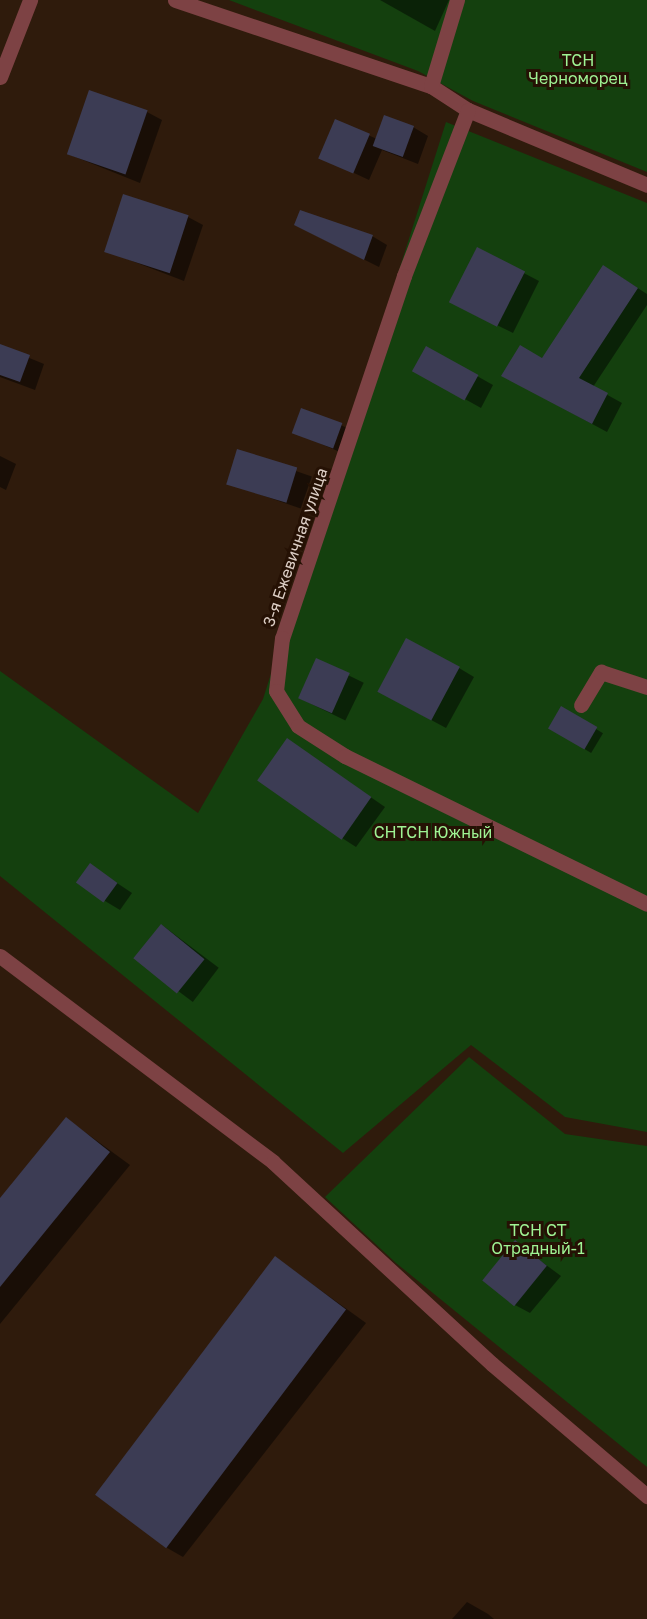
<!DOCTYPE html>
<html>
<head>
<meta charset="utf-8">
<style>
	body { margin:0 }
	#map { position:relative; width:647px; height:1619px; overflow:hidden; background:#2f1b0c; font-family:"Golos Text",sans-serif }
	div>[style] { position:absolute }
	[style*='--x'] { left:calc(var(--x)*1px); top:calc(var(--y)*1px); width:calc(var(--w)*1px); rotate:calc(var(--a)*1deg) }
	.green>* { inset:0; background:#14400e }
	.shadow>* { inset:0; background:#0007; transform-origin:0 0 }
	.building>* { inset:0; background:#3c3c54; transform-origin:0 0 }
	.minor>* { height:15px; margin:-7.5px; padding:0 7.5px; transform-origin:7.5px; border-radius:7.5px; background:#7d4244 }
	span { translate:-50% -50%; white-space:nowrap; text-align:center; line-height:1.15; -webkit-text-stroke:6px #251104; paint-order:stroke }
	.park-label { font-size:16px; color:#9ff494 }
	.street-label { font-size:16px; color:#dccec5 }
</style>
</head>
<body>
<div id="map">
	<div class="green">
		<i style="clip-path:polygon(229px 0,647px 0,647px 172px,473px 101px,418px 71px)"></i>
		<i style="clip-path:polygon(446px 122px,647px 203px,647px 1132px,565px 1117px,471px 1045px,343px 1153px,0 876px,0 671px,198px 813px,263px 699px)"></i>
		<i style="clip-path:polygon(469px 1057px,565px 1134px,647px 1146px,647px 1467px,396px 1263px,325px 1197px)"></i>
	</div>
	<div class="shadow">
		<i style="clip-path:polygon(380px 0,449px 0,435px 31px)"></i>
		<i style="clip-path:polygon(147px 112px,162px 120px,140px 183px,68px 154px)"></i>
		<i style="clip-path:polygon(336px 121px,377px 139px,413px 127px,428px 136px,418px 164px,382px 150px,369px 180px,320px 157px)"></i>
		<i style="clip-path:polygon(188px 217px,203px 225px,184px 281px,106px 251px)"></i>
		<i style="clip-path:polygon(311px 233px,372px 236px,387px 245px,379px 267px)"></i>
		<i style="clip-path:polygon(478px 249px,539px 281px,513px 333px,466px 310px)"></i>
		<i style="clip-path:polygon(619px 276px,647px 294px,647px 305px,593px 387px,622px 403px,607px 432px,518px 384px)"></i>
		<i style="clip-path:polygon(0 346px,44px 364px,35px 390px,0 377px)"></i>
		<i style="clip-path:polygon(427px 348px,493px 385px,481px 408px,429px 379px)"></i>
		<i style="clip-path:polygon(341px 425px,356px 433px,347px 455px,293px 432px)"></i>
		<i style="left:238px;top:451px;width:78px;height:34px;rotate:19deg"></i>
		<i style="clip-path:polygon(0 456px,16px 464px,6px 490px,0 487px)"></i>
		<i style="left:317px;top:660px;width:52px;height:42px;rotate:26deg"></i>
		<i style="clip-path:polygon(459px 668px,474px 677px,446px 728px,394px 700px)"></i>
		<i style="left:561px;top:708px;width:49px;height:23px;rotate:31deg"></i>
		<i style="clip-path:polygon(288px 740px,385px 807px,356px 847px,342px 838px)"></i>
		<i style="clip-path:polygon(90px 865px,132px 893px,120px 910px,105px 901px)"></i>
		<i style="left:162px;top:925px;width:71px;height:43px;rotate:37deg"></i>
		<i style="clip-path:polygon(67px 1119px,130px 1165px,0 1324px,0 1201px)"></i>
		<i style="clip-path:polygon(515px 1242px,561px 1276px,530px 1313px,515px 1305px)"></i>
		<i style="clip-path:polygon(276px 1258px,366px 1323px,183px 1557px,162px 1545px)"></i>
		<i style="clip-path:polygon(467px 1602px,488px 1614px,494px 1619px,452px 1619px)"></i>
	</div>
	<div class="building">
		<i style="left:89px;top:90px;width:62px;height:68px;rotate:19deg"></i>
		<i style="left:384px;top:115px;width:32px;height:33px;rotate:20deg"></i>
		<i style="left:335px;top:119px;width:38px;height:43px;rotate:23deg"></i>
		<i style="left:123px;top:194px;width:69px;height:61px;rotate:18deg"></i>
		<i style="clip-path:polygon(300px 210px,373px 235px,364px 260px,294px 225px)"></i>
		<i style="left:477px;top:247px;width:54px;height:62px;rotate:27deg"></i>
		<i style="clip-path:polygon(603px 265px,638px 288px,579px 378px,608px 393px,592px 424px,501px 376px,520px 345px,542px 358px)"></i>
		<i style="clip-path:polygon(0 344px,30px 355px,20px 382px,0 375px)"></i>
		<i style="left:426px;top:346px;width:60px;height:29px;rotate:29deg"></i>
		<i style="left:301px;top:408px;width:44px;height:27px;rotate:20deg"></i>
		<i style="left:237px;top:449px;width:63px;height:37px;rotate:17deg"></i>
		<i style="left:406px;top:638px;width:61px;height:61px;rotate:28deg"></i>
		<i style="left:316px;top:658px;width:37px;height:44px;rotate:24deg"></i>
		<i style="left:561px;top:706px;width:42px;height:26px;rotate:30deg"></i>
		<i style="left:287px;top:738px;width:103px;height:52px;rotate:35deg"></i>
		<i style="left:90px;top:863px;width:34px;height:24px;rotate:36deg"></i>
		<i style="left:161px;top:924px;width:56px;height:44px;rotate:39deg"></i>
		<i style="clip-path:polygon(66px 1117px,110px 1152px,0 1287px,0 1198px)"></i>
		<i style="left:515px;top:1240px;width:41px;height:52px;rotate:39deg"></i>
		<i style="left:275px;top:1256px;width:89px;height:299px;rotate:37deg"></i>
	</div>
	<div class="minor">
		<i style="--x:175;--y:0;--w:270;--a:18.6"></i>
		<i style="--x:431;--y:86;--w:44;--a:33"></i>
		<i style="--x:468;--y:110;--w:194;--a:22.7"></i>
		<i style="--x:0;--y:77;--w:83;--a:-68.7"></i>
		<i style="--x:431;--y:86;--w:90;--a:-73.2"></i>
		<i style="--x:468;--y:110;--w:178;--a:111.1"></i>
		<i style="--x:404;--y:276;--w:382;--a:108.6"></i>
		<i style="--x:282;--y:638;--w:53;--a:96.5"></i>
		<i style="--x:276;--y:691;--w:41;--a:57.8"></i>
		<i style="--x:298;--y:726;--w:56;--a:32.6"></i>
		<i style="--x:345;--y:756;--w:336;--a:26.1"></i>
		<i style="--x:581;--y:705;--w:39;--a:-59"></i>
		<i style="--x:601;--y:672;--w:48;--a:18.1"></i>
		<i style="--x:0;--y:956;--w:342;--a:37"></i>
		<i style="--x:273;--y:1162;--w:298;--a:42.7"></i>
		<i style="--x:492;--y:1364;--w:204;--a:40.4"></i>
	</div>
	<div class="park-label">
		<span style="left:578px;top:69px">ТСН<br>Черноморец</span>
		<span style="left:433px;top:832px">СНТСН Южный</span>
		<span style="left:538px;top:1239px">ТСН СТ<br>Отрадный-1</span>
	</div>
	<div class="street-label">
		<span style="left:295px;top:547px;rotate:-71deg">3-я Ежевичная улица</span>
	</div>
</div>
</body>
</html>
